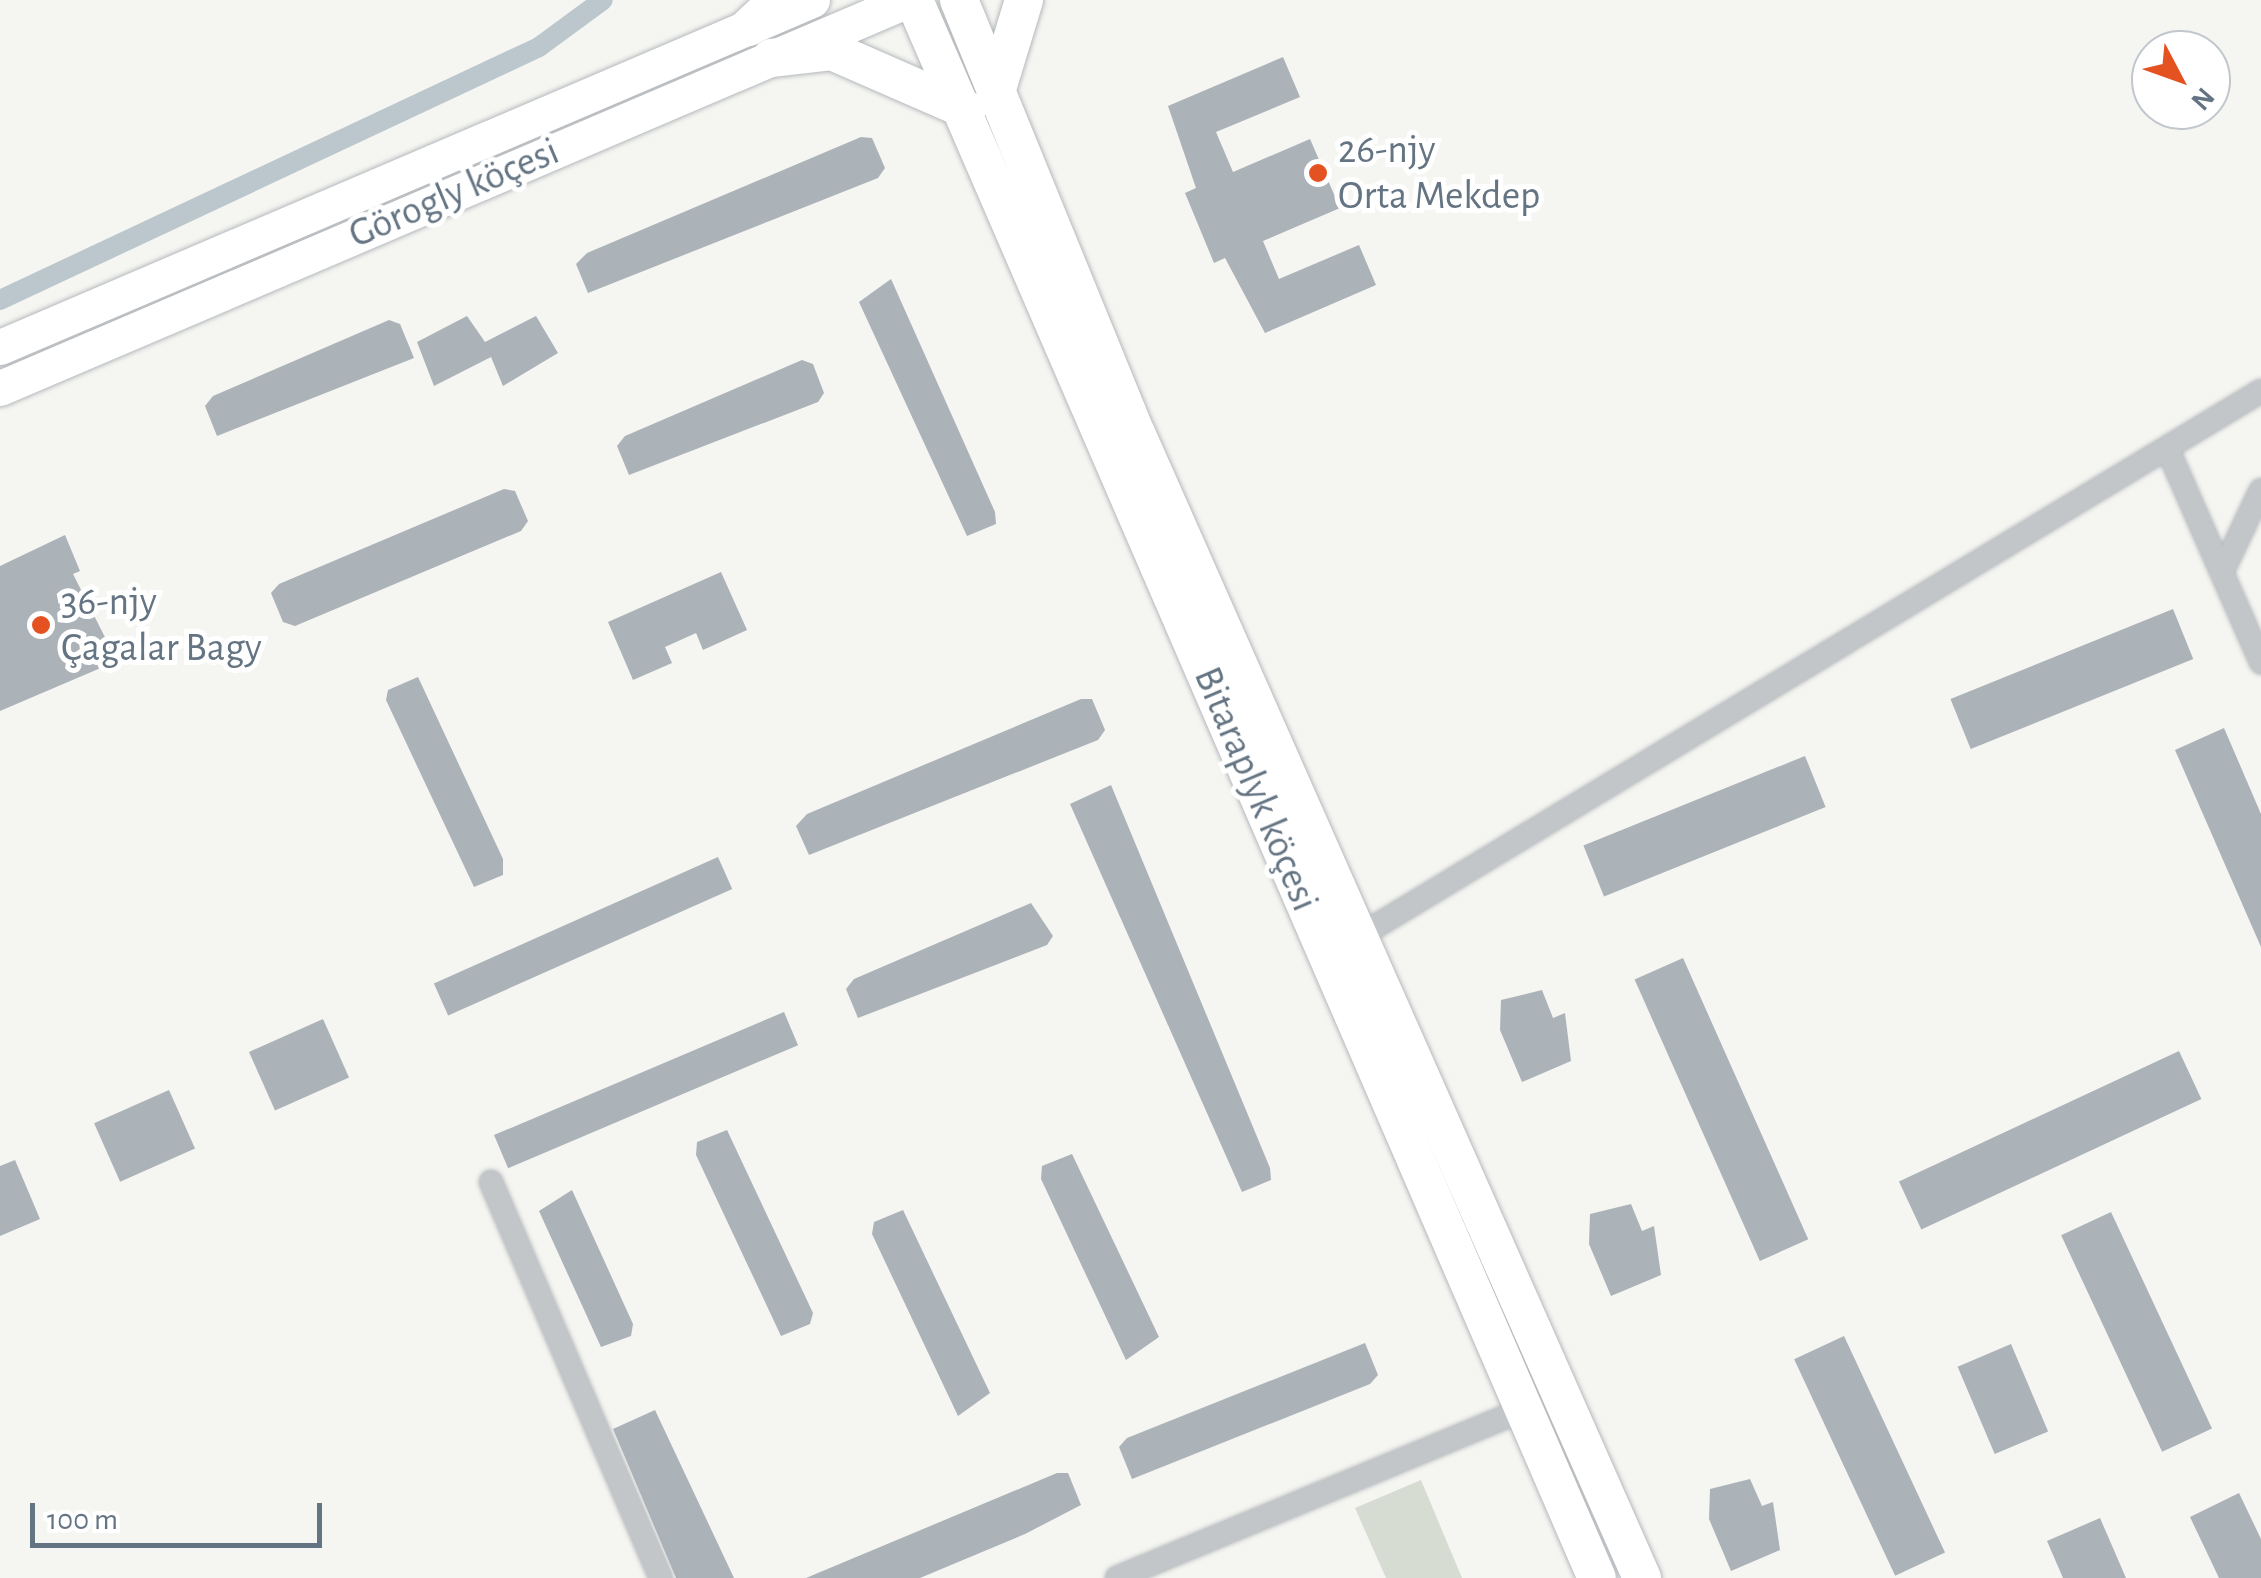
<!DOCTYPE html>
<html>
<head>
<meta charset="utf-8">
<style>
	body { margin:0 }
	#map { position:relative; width:2261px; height:1578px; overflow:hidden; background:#f5f5f1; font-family:"Alegreya Sans",sans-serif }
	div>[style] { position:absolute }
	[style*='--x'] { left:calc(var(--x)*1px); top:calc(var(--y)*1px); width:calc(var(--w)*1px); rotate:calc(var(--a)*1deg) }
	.green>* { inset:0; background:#d6dcd2 }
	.canal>* { height:20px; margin:-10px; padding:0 10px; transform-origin:10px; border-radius:10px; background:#bbc7cc }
	.building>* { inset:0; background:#abb2b8; transform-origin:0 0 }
	.roads { filter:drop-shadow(0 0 2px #b5b9bd) drop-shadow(0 0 2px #b5b9bd) }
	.minor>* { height:22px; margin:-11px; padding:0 11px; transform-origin:11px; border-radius:11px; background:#c2c6c9 }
	.primary>* { height:35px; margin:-17.5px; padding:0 17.5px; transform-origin:17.5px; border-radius:17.5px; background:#fff }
	.trunk>* { height:38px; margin:-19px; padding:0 19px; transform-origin:19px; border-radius:19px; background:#fff }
	.dots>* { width:28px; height:28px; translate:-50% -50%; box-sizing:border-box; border:5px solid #fff; border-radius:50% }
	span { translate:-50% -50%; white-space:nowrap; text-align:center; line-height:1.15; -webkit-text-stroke:10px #fff; paint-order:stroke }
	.poi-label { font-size:40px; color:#647483 }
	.left { translate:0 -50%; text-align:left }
	.street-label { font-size:40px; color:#647483 }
	.north { position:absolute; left:2131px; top:30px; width:100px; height:100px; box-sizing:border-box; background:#fff; border:2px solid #c1c7cd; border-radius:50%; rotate:131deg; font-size:28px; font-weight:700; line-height:40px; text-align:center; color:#647483 }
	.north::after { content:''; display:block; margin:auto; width:35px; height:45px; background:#e55221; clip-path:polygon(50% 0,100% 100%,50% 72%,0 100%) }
	.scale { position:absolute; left:30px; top:1503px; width:292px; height:45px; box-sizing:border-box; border:5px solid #647483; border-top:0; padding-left:12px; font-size:30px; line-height:35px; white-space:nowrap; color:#647483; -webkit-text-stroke:8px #fff; paint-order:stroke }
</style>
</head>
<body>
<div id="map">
	<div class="green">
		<i style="clip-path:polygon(1421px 1480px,1462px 1578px,1386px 1578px,1355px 1508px)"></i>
	</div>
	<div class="canal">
		<i style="--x:0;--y:300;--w:595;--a:-25.14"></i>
		<i style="--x:539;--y:47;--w:79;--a:-36.3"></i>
	</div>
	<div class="building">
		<i style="clip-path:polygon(1283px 57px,1300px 97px,1216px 132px,1233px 172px,1310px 139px,1340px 208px,1263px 241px,1279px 279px,1359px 245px,1376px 285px,1265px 333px,1225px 258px,1214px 263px,1185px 193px,1196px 188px,1168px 106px)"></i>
		<i style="clip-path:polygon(861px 137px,872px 138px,885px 168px,878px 178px,588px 293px,576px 264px,587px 253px)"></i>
		<i style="clip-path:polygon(891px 279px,995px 512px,996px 524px,967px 536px,859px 302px)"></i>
		<i style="clip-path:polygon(467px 316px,485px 342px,536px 316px,558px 353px,503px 386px,491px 357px,434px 386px,417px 342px)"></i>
		<i style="clip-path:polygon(389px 320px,400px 324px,414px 358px,217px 436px,205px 406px,213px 396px)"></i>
		<i style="clip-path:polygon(802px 360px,813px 364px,824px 393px,818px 402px,629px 475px,617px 446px,625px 436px)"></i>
		<i style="clip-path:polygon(504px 489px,515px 491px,528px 521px,521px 531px,295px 626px,283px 622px,271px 593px,279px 584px)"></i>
		<i style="clip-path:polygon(65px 535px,80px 571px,73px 574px,117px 661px,0 711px,0 566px)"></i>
		<i style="clip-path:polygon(721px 572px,747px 630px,703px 650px,696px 633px,665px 647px,672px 663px,633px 680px,608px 622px)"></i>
		<i style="left:2173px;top:609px;width:54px;height:240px;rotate:68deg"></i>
		<i style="clip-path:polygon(418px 677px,503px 859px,503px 875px,474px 887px,386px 700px,388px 690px)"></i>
		<i style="clip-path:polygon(1081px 699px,1092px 699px,1105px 730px,1098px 740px,809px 855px,796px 826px,807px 814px)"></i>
		<i style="clip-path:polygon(2224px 728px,2261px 814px,2261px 947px,2175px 750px)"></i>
		<i style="left:1805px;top:756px;width:55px;height:239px;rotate:68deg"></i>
		<i style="clip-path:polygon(1111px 785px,1270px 1168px,1271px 1180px,1242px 1192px,1070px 804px)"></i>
		<i style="left:718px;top:857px;width:35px;height:311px;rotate:66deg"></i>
		<i style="clip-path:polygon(1031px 903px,1053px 936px,1047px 945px,858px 1018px,846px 989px,854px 979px)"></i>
		<i style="left:1683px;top:958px;width:308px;height:53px;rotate:66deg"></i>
		<i style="clip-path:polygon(1542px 990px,1553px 1018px,1565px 1013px,1571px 1061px,1522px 1082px,1500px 1030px,1501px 1000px)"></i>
		<i style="left:784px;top:1012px;width:36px;height:315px;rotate:67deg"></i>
		<i style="left:323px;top:1019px;width:64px;height:81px;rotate:66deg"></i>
		<i style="left:2179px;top:1051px;width:53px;height:309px;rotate:65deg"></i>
		<i style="left:169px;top:1090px;width:64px;height:82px;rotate:66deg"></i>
		<i style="clip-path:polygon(727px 1130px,813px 1313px,810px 1324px,781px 1336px,696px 1155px,697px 1142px)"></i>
		<i style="clip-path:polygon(1072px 1154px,1159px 1337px,1126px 1360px,1041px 1179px,1042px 1166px)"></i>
		<i style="clip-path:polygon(15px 1160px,40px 1219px,0 1236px,0 1166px)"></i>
		<i style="clip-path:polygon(572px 1190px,633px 1324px,631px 1336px,601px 1347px,539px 1211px)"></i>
		<i style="clip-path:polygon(1631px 1204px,1642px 1231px,1654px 1226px,1661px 1275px,1611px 1296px,1589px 1244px,1590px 1214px)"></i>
		<i style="clip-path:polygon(903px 1210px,990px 1393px,958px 1416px,872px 1234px,874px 1222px)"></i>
		<i style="left:2111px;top:1212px;width:239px;height:55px;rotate:65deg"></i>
		<i style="left:1844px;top:1336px;width:239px;height:55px;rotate:65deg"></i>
		<i style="clip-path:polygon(1365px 1343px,1378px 1375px,1370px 1384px,1132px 1479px,1119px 1447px,1127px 1438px)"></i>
		<i style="left:2011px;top:1344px;width:95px;height:58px;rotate:67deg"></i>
		<i style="clip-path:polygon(655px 1410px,734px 1578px,676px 1578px,613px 1429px)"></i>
		<i style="clip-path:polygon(1057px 1473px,1068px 1473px,1081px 1505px,1025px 1534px,920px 1578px,806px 1578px)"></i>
		<i style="clip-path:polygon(1750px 1479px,1762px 1506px,1773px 1502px,1780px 1550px,1731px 1571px,1709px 1519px,1710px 1489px)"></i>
		<i style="clip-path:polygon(2239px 1493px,2261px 1539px,2261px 1578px,2219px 1578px,2190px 1517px)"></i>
		<i style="clip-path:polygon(2100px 1518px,2126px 1578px,2063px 1578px,2047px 1541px)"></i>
	</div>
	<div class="roads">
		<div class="minor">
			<i style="--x:2168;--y:450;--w:232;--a:66.3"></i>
			<i style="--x:2224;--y:568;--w:86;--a:-64.6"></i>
			<i style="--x:1358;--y:937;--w:1055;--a:-31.16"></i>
			<i style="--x:491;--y:1182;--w:431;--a:66.8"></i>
			<i style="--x:1117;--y:1578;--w:441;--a:-22.5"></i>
		</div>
		<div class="primary">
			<i style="--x:0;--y:347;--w:883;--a:-23.14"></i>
			<i style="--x:0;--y:388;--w:987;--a:-23.14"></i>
		</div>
		<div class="trunk">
			<i style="--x:914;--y:0;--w:1719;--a:66.6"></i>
			<i style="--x:959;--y:0;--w:468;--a:67.8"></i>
			<i style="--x:1136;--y:433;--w:1252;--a:66.16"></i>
			<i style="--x:749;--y:27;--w:40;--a:-43"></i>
			<i style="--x:771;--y:58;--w:61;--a:-6.5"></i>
			<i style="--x:832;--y:51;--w:147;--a:23.6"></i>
			<i style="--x:997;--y:89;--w:93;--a:-73.1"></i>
		</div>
	</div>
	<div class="dots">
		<i style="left:1318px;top:173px;background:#e55221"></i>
		<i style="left:41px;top:625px;background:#e55221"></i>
	</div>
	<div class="poi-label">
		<span class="left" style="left:1338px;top:173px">26-njy<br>Orta Mekdep</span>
		<span class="left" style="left:61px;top:625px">36-njy<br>Çagalar Bagy</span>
	</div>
	<div class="street-label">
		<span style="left:454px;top:193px;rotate:-23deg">Görogly köçesi</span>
		<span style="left:1256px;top:789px;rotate:67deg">Bitaraplyk köçesi</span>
	</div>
	<div class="north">N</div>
	<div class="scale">100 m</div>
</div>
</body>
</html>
